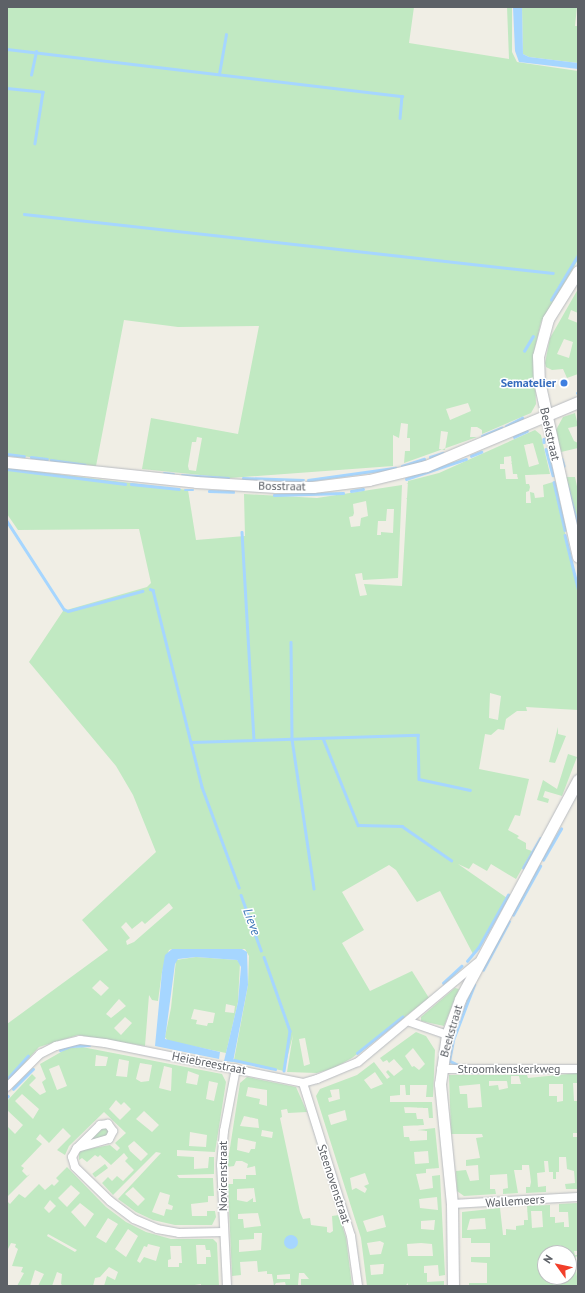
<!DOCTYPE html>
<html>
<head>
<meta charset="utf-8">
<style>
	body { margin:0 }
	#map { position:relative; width:585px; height:1293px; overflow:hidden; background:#f0eee5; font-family:"PT Sans",sans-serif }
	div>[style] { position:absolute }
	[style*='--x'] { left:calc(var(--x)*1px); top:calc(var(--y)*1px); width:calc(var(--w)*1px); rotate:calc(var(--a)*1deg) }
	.green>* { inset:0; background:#c1e9c2; transform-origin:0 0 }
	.water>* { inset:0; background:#a6d6ff }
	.round { border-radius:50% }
	.stream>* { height:2.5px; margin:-1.25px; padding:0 1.25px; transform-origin:1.25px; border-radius:1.25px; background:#a6d6ff }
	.roads { filter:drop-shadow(0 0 1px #b8bbc0) drop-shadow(0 0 1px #b8bbc0) }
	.street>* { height:8px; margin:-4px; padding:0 4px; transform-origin:4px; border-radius:4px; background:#fff }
	.secondary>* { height:11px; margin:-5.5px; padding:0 5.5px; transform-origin:5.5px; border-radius:5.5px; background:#fff }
	.dots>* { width:11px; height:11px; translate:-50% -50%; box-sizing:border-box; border:2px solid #fff; border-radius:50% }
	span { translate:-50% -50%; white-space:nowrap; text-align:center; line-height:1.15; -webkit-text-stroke:3px #fff; paint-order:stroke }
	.shop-label { font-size:12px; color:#366cbe; font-weight:700 }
	.right { translate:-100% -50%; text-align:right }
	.street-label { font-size:12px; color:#5d6167 }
	.water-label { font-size:13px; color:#3d75b8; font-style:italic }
	.frame { position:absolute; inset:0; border:8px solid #5d6167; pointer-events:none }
	.north { position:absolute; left:537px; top:1245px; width:40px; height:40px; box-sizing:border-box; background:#fff; border:1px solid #bec0c2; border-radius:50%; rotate:303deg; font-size:11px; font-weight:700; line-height:16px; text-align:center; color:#5d6167 }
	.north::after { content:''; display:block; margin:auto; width:14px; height:18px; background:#f23f2a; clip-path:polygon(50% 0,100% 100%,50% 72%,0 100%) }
</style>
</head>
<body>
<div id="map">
	<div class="green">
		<i style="clip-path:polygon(evenodd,7px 7px,414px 7px,409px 43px,509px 59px,507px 7px,512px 7px,512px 52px,517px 62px,578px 71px,578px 260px,541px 322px,534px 352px,536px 404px,531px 413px,482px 434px,482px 430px,477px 427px,471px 427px,470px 437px,477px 437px,404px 463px,405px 451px,410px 451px,410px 438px,407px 438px,408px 424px,401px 423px,399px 438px,393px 435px,393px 466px,230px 478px,142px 469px,151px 418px,238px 434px,259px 326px,178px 327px,124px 320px,96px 466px,7px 454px,7px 7px,468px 403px,471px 411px,450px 420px,446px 409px,468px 403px,7px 7px,441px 431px,448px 432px,445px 450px,439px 449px,441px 431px,7px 7px,197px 437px,202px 438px,196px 471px,189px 470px,188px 466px,192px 442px,196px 442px,197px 437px)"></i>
		<i style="clip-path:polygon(522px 7px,577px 7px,575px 26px,578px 26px,578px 63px,529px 57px,523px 54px)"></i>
		<i style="clip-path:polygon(evenodd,578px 289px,578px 313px,571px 310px,568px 319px,578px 323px,578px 374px,567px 378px,563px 369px,552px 370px,546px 367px,545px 363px,550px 338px,578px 289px,564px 339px,573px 342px,569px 358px,557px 354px,564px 339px)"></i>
		<i style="clip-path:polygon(575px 413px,578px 426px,568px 428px,574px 441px,578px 443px,578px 448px,561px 452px,556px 430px,563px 417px)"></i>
		<i style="clip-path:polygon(evenodd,535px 430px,541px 435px,550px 474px,525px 475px,526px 484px,529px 484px,530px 487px,529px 491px,526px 492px,526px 503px,531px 503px,530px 492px,534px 493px,535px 498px,544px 497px,543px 485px,553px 482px,578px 588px,578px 710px,526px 707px,527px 711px,517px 711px,506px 719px,504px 730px,498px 729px,491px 735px,485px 734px,479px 769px,529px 779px,520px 816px,515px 815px,508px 830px,519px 836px,517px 838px,526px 843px,526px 849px,532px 851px,516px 879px,491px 864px,487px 871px,473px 863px,469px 869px,458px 864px,507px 898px,478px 948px,473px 954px,440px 891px,417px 902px,396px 870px,389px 865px,342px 892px,364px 930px,342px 943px,370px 991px,412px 971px,429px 998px,352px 1058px,334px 1068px,317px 1073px,287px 1072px,293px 1035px,284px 1071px,234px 1060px,248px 985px,249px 956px,245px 949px,172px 949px,169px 950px,162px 972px,158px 1001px,152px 1000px,149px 995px,145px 1046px,78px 1035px,39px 1047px,7px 1082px,7px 1024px,108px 950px,82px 920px,156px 852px,133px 795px,116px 766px,29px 662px,63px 611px,147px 587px,151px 583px,139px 529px,18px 530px,7px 514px,7px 468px,188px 490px,196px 540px,245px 536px,244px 494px,317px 498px,402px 485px,398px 578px,363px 580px,362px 573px,355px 574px,360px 596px,367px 595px,364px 584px,402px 586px,408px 481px,439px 473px,535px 430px,533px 443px,539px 464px,529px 467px,524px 445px,533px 443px,535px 430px,511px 456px,513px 474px,517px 474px,518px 479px,506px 479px,505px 469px,500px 469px,500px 464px,504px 464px,504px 457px,511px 456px,535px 430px,366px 501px,368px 516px,361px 518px,360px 526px,351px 527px,349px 517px,353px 516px,354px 513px,353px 504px,366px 501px,535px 430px,387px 509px,394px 509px,393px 533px,381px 532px,381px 535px,377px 535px,378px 521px,386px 521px,387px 509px,535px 430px,490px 693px,501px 696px,498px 720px,489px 718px,490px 693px,535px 430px,169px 903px,173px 908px,134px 942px,127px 945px,126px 941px,130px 938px,121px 927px,126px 922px,132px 929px,142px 921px,145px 924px,169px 903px,535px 430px,100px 980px,109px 988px,101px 996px,92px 988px,100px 980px,535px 430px,119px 999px,126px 1006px,111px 1018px,106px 1014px,119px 999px,535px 430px,125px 1017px,132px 1023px,121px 1035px,114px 1028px,125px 1017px,535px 430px,305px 1038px,310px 1064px,304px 1066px,299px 1039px,305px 1038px)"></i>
		<i style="clip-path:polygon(566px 477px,575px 477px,578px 491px,578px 526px)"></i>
		<i style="clip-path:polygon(558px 727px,558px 734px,566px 736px,555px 763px,549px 762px)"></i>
		<i style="clip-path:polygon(568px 754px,577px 757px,562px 796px,545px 791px,543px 797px,549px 799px,548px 803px,537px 800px,543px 780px,557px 789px)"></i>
		<i style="clip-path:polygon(evenodd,196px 957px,237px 960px,240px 963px,238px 1002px,226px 1053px,168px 1041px,165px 1037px,171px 1008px,176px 960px,196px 957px,226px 1004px,235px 1006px,234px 1013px,225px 1012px,226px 1004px,196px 957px,194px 1009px,215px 1013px,213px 1023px,208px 1023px,207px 1026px,196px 1024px,197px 1020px,191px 1019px,194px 1009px)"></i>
		<i style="clip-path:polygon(455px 988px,459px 989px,444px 1026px,421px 1021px,421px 1017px)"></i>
		<i style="clip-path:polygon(evenodd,416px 1032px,426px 1036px,435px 1050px,433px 1097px,426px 1097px,427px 1085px,410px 1085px,410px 1095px,406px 1095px,405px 1085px,400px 1085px,400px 1095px,390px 1096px,390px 1102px,432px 1102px,433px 1118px,429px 1118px,428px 1108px,404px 1107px,405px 1113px,416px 1113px,417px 1119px,423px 1119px,424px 1125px,403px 1126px,404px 1137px,409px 1137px,410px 1141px,427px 1140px,427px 1131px,418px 1130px,435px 1128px,439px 1168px,426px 1169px,426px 1173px,416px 1174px,420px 1190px,433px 1188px,432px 1176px,440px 1175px,445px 1275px,439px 1276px,438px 1265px,424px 1266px,424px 1273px,427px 1273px,427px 1282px,444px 1281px,444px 1286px,408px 1286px,408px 1283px,405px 1286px,367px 1286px,361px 1238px,316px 1096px,320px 1089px,357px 1075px,374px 1062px,387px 1079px,390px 1077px,386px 1072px,388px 1070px,394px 1076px,403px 1069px,394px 1059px,389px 1063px,387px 1060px,383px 1062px,380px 1058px,416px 1032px,413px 1048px,425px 1064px,419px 1070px,414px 1066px,412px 1067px,405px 1056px,413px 1048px,416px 1032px,375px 1072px,383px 1084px,371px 1089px,364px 1080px,375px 1072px,416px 1032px,339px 1089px,340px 1099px,329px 1102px,328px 1098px,332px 1097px,330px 1090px,339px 1089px,416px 1032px,345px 1110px,347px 1120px,331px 1125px,328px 1115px,345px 1110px,416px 1032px,428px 1151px,429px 1163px,415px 1164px,414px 1152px,428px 1151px,416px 1032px,365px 1173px,369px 1184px,364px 1186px,367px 1189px,365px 1193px,356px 1188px,352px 1190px,350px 1178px,365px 1173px,416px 1032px,437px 1197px,438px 1210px,420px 1208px,419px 1199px,437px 1197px,416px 1032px,383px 1215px,386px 1227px,367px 1232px,363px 1221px,383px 1215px,416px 1032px,435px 1220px,434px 1230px,421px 1229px,421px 1221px,435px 1220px,416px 1032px,380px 1241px,384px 1243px,381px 1254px,370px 1255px,367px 1243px,380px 1241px,416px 1032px,421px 1243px,432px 1244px,433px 1256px,408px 1256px,407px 1244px,421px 1243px,416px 1032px,382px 1264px,384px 1264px,383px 1274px,371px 1275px,370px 1265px,382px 1264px)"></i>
		<i style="clip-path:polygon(evenodd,82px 1047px,222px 1074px,226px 1082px,215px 1152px,177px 1150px,177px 1156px,194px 1157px,194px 1169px,208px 1168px,209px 1157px,214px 1157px,214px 1174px,177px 1175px,179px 1178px,213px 1178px,214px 1196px,208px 1196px,208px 1202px,191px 1204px,192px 1216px,207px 1216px,207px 1211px,215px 1211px,216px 1217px,212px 1225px,175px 1225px,153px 1220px,136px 1212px,118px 1199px,161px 1153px,156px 1152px,113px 1195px,102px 1183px,108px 1177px,112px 1181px,117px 1176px,123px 1181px,134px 1170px,125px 1161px,128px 1158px,124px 1153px,111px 1165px,100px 1155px,98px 1157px,95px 1155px,87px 1162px,82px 1158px,79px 1160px,79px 1153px,83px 1150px,110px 1145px,117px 1151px,120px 1148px,115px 1143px,126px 1133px,104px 1112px,69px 1146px,65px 1155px,57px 1150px,71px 1136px,63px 1128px,49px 1143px,40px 1134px,36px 1139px,42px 1144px,21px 1166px,24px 1168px,22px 1171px,27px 1176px,30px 1174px,7px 1197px,7px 1126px,15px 1134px,23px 1125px,7px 1110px,7px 1101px,32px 1074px,36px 1078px,29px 1085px,40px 1095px,46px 1092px,42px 1082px,46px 1079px,40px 1064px,68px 1048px,82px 1047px,96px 1055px,108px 1057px,106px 1066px,95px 1066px,96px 1055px,82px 1047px,119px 1059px,129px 1061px,127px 1077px,116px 1076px,119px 1059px,82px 1047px,140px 1063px,152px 1065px,149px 1081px,141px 1082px,136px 1079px,140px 1063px,82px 1047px,59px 1065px,67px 1086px,57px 1090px,49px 1069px,59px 1065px,82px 1047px,164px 1066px,172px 1068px,171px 1091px,159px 1088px,164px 1066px,82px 1047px,188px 1071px,199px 1075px,197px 1085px,186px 1083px,188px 1071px,82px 1047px,209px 1081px,218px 1083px,214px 1101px,206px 1099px,209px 1081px,82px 1047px,22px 1094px,39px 1109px,33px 1119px,15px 1101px,22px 1094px,82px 1047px,116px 1100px,121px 1105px,124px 1102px,131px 1109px,120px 1120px,109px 1109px,116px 1100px,82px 1047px,144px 1111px,159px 1125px,152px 1132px,136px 1119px,144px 1111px,82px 1047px,190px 1132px,207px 1135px,206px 1147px,189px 1146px,190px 1132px,82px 1047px,134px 1141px,148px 1154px,141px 1161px,130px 1151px,128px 1146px,134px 1141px,82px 1047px,133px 1187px,145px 1199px,138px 1206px,125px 1194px,133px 1187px,82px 1047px,160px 1192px,170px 1195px,168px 1204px,173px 1206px,172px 1210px,166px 1209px,164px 1216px,152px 1212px,160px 1192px)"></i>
		<i style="clip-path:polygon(evenodd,578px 1073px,578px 1083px,573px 1083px,574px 1101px,578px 1101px,578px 1133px,573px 1133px,573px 1137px,578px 1137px,578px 1189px,566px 1189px,565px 1184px,575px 1183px,574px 1171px,567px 1169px,566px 1157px,559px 1157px,559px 1172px,556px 1172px,556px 1179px,553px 1179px,553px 1172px,549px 1172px,548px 1161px,544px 1161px,545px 1172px,537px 1173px,538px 1187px,546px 1186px,546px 1192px,526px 1193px,526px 1187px,530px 1187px,531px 1182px,529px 1165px,522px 1165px,522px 1170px,514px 1170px,518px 1193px,503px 1194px,503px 1189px,508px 1188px,507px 1174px,490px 1175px,490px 1189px,495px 1189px,496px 1194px,464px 1196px,457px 1191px,456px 1171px,466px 1170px,470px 1181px,479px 1180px,478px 1165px,466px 1166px,466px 1160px,480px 1158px,476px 1138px,483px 1137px,482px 1134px,451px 1134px,449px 1075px,527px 1075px,528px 1078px,578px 1073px,511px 1076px,519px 1076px,521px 1084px,511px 1084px,511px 1076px,578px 1073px,489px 1081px,507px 1081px,508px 1088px,499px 1090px,498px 1085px,489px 1086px,489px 1081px,578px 1073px,480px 1084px,482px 1107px,468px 1108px,467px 1094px,460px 1094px,459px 1086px,480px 1084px,578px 1073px,549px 1084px,563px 1084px,563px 1101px,557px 1102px,557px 1096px,549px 1096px,549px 1084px)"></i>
		<i style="clip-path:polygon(evenodd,247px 1077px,296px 1087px,307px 1112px,288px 1113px,287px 1109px,281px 1110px,282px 1117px,280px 1118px,300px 1212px,303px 1219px,310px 1218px,311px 1225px,327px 1227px,327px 1232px,330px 1233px,333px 1231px,332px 1216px,339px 1215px,346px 1238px,352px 1286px,286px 1286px,285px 1282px,276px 1283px,274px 1286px,272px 1274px,267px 1274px,267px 1271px,258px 1272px,257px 1261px,240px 1262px,241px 1275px,232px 1276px,228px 1184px,233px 1184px,233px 1179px,246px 1179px,246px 1175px,256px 1175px,255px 1166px,247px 1168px,248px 1164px,242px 1161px,236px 1161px,234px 1166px,227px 1167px,240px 1083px,247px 1077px,248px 1087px,267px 1090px,267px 1106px,259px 1104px,260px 1099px,246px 1096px,248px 1087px,247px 1077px,244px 1116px,258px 1119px,259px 1128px,240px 1126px,244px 1116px,247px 1077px,262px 1130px,273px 1132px,272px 1138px,261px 1136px,262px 1130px,247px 1077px,238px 1138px,256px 1142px,255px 1149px,251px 1149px,249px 1153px,237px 1150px,238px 1138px,247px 1077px,254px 1188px,256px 1202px,253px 1202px,253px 1198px,247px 1202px,237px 1200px,237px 1189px,254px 1188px,247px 1077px,258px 1213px,261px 1226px,244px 1228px,243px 1219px,238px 1219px,238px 1214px,258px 1213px,247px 1077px,254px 1233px,262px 1233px,261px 1250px,239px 1252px,239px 1240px,254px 1239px,254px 1233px,247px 1077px,299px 1273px,304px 1273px,309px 1279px,301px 1279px,301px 1285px,298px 1285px,299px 1273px,247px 1077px,290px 1274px,290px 1279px,277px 1279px,277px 1275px,290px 1274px)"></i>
		<i style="clip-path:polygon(104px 1126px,108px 1129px,108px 1135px,91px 1141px,89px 1139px)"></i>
		<i style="left:105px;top:1164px;width:5px;height:16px;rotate:53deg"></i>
		<i style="clip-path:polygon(evenodd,67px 1167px,106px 1207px,126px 1222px,146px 1232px,171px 1239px,213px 1239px,217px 1243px,219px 1286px,201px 1286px,201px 1284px,188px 1286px,104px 1286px,107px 1276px,115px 1280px,118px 1272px,109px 1267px,100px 1277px,95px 1278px,93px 1286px,63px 1286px,61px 1284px,62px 1274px,57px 1272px,52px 1286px,38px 1286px,44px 1274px,35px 1270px,30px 1286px,17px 1286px,24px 1273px,21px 1272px,23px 1267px,12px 1266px,18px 1249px,15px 1247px,16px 1244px,11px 1243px,7px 1251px,7px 1201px,10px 1204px,19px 1194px,25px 1198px,39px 1184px,45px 1190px,52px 1184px,54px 1186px,59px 1181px,56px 1178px,67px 1167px,71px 1185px,80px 1193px,67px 1207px,58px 1198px,71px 1185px,67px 1167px,50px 1200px,56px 1206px,49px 1213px,44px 1208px,50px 1200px,67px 1167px,80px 1203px,94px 1214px,85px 1227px,71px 1212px,80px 1203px,67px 1167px,108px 1218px,118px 1224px,106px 1243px,96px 1237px,108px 1218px,67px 1167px,128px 1229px,138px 1236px,126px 1257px,115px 1249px,128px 1229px,67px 1167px,48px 1234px,77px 1250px,75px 1252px,47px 1236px,48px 1234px,67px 1167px,148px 1244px,160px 1247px,156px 1261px,144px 1257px,140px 1263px,137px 1261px,144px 1246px,147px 1247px,148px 1244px,67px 1167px,196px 1245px,205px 1245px,206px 1250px,210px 1250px,211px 1257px,206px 1257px,206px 1264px,197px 1264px,196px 1245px,67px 1167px,170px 1246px,181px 1246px,182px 1263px,179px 1263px,179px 1267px,168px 1267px,168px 1260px,171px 1259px,170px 1246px)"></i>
		<i style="clip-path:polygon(evenodd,577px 1203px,578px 1251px,574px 1251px,575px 1255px,578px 1255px,575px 1258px,578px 1286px,469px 1286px,469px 1283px,487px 1283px,487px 1263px,471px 1262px,471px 1257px,490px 1257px,490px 1243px,471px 1243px,471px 1238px,462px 1238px,462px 1212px,500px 1208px,503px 1235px,506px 1235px,506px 1229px,516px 1230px,516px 1226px,524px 1225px,524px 1220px,528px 1220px,527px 1206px,550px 1205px,550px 1217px,555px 1217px,555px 1223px,564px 1222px,564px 1227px,569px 1227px,568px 1212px,559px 1212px,559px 1204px,577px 1203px,531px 1211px,542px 1211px,543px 1227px,532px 1228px,531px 1211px,577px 1203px,485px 1218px,486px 1229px,467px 1230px,470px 1219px,485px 1218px,577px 1203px,545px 1253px,569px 1253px,569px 1277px,545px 1277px,545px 1253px)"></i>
	</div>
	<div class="water">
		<i style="clip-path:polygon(513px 7px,522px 7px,523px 54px,529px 57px,578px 63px,578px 69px,519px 62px,515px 51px)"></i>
		<i style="clip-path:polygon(172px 949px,242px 949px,247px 952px,248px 985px,233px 1062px,224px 1061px,238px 1002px,241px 967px,237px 960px,196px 957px,178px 959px,175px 964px,165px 1039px,220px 1052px,219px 1059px,155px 1046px,162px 972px,165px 955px)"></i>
		<i class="round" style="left:284px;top:1235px;width:14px;height:14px"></i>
	</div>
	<div class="stream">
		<i style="--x:7;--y:49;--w:398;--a:6.8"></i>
		<i style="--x:402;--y:96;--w:22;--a:95"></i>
		<i style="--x:219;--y:74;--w:40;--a:-80"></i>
		<i style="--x:31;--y:75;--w:24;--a:-78"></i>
		<i style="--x:7;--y:88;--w:36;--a:6"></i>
		<i style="--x:43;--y:92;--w:52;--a:98.9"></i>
		<i style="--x:24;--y:214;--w:532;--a:6.36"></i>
		<i style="--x:551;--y:300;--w:52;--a:-59"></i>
		<i style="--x:524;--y:351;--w:17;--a:-59"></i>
		<i style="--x:577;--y:393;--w:1;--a:-45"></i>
		<i style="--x:506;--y:426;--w:18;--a:-27"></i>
		<i style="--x:482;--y:436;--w:21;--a:-23"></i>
		<i style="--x:514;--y:437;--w:14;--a:-25"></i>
		<i style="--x:544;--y:439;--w:3;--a:90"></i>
		<i style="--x:546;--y:449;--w:27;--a:75"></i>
		<i style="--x:7;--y:454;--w:17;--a:7"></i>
		<i style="--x:471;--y:456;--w:11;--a:-22"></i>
		<i style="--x:31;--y:457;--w:16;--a:7"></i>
		<i style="--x:430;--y:457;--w:13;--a:-18"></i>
		<i style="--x:562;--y:459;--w:7;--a:74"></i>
		<i style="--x:51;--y:460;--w:34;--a:8"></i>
		<i style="--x:402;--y:466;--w:23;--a:-18"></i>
		<i style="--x:7;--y:469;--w:119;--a:7.2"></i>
		<i style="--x:164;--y:473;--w:9;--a:6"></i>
		<i style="--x:182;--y:475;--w:46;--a:3.7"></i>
		<i style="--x:243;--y:478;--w:60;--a:1.9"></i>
		<i style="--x:406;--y:479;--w:63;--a:-18.4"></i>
		<i style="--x:308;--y:480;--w:88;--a:-7.9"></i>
		<i style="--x:554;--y:482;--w:49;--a:77.1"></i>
		<i style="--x:131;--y:484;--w:48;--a:5.9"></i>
		<i style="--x:567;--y:484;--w:43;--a:75.3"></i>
		<i style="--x:185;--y:490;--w:8;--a:0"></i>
		<i style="--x:209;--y:491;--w:24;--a:2"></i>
		<i style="--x:351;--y:491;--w:12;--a:-9"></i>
		<i style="--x:274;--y:495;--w:69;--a:-1.7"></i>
		<i style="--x:7;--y:521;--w:105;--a:57.1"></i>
		<i style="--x:64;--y:609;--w:4;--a:27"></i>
		<i style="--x:68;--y:611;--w:77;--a:-15.1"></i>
		<i style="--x:242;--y:532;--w:208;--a:86.7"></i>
		<i style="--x:565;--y:535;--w:55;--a:76.2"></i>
		<i style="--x:150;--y:589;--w:3;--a:18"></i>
		<i style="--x:153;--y:590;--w:203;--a:76"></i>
		<i style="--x:202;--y:787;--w:107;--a:69.7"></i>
		<i style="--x:291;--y:642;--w:97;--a:89.4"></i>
		<i style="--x:292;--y:739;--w:151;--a:81.6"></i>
		<i style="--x:323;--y:738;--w:94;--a:68.1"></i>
		<i style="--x:358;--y:825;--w:44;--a:1.3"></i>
		<i style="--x:402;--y:826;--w:60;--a:34.8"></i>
		<i style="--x:191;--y:742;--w:227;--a:-1.8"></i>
		<i style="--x:418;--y:735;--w:44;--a:88.7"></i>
		<i style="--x:419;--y:779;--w:52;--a:12.2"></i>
		<i style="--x:543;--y:860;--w:36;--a:-60"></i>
		<i style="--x:523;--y:868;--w:34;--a:-60"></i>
		<i style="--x:241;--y:895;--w:59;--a:70"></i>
		<i style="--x:513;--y:915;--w:56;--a:-61.1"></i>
		<i style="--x:264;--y:957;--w:78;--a:70.6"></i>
		<i style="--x:290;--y:1031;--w:40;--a:98.5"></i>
		<i style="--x:467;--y:961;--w:17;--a:-50"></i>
		<i style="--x:478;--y:948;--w:61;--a:-60.5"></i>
		<i style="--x:483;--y:970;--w:55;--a:-62"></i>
		<i style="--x:443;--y:983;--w:25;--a:-43"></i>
		<i style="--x:60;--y:1050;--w:12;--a:-20"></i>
		<i style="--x:71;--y:1046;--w:18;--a:-3"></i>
		<i style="--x:357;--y:1053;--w:58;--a:-38.7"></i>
		<i style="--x:234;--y:1060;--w:42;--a:12.4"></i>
		<i style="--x:459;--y:1066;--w:11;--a:-153"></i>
		<i style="--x:449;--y:1061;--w:21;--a:-79"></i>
		<i style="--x:453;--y:1040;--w:59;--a:-69.1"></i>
		<i style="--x:457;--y:1073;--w:87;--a:0"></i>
		<i style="--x:7;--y:1079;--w:31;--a:-48"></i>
		<i style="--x:13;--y:1089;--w:28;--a:-45"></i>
		<i style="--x:7;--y:1097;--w:1;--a:-45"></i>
	</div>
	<div class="roads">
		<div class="street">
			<i style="--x:410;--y:1022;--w:39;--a:19"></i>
			<i style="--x:441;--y:1069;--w:137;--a:0"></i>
			<i style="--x:303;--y:1083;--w:160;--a:72.6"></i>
			<i style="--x:351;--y:1236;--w:50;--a:82"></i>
			<i style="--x:7;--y:1087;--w:47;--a:-45"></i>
			<i style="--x:40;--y:1054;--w:18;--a:-27"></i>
			<i style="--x:56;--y:1046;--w:25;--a:-14"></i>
			<i style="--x:80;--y:1040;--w:25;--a:7"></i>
			<i style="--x:105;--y:1043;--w:202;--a:11.4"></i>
			<i style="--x:303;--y:1083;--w:15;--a:-16"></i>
			<i style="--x:317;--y:1079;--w:44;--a:-22.5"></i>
			<i style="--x:358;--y:1062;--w:155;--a:-39.8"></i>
			<i style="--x:77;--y:1148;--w:33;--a:-16"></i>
			<i style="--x:109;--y:1139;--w:9;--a:-63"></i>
			<i style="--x:113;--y:1131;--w:9;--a:-126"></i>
			<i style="--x:108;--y:1124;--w:8;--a:173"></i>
			<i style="--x:100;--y:1125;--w:33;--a:135"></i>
			<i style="--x:77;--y:1148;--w:10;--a:119"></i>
			<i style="--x:72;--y:1157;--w:10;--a:73"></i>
			<i style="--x:75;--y:1167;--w:49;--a:44.2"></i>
			<i style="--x:110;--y:1201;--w:30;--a:37"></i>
			<i style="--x:134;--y:1219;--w:25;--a:23"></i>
			<i style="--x:157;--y:1229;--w:22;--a:10"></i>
			<i style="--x:179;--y:1233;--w:45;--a:-1.3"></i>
			<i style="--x:452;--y:1204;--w:126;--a:-3.2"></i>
			<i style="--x:227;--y:1286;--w:121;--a:-92.8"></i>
			<i style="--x:221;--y:1165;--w:34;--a:-85"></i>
			<i style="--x:224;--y:1131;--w:64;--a:-79.2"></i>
		</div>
		<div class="secondary">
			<i style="--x:578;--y:271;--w:57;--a:122"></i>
			<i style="--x:548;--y:319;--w:38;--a:105"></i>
			<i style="--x:538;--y:356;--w:25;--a:88"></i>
			<i style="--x:539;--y:381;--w:180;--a:77.5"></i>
			<i style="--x:7;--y:462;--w:190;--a:6"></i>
			<i style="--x:196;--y:482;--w:80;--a:3.6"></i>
			<i style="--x:276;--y:487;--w:37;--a:0"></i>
			<i style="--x:313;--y:487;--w:56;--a:-7.1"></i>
			<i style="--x:369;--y:480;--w:59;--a:-13.8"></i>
			<i style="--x:426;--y:466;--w:165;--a:-22.8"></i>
			<i style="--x:453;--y:1286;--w:82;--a:-90.7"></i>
			<i style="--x:452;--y:1204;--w:121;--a:-95.7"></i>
			<i style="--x:440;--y:1084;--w:49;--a:-81.9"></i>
			<i style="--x:447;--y:1035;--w:38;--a:-70"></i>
			<i style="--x:460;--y:999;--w:249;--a:-61.7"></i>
		</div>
	</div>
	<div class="dots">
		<i style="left:564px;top:383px;background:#3f7fe0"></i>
	</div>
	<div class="shop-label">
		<span class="right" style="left:556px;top:383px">Sematelier</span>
	</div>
	<div class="street-label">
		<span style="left:550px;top:434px;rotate:77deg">Beekstraat</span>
		<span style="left:282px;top:486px;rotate:1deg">Bosstraat</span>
		<span style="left:451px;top:1031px;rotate:-74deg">Beekstraat</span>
		<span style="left:209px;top:1063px;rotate:11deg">Heiebreestraat</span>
		<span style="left:509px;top:1069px">Stroomkenskerkweg</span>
		<span style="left:223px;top:1176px;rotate:-90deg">Novicenstraat</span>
		<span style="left:334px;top:1184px;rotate:72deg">Steenovenstraat</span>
		<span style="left:515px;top:1201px;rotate:-4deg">Wallemeers</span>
	</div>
	<div class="water-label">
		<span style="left:251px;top:922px;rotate:70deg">Lieve</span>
	</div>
	<div class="frame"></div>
	<div class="north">N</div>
</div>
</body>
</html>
